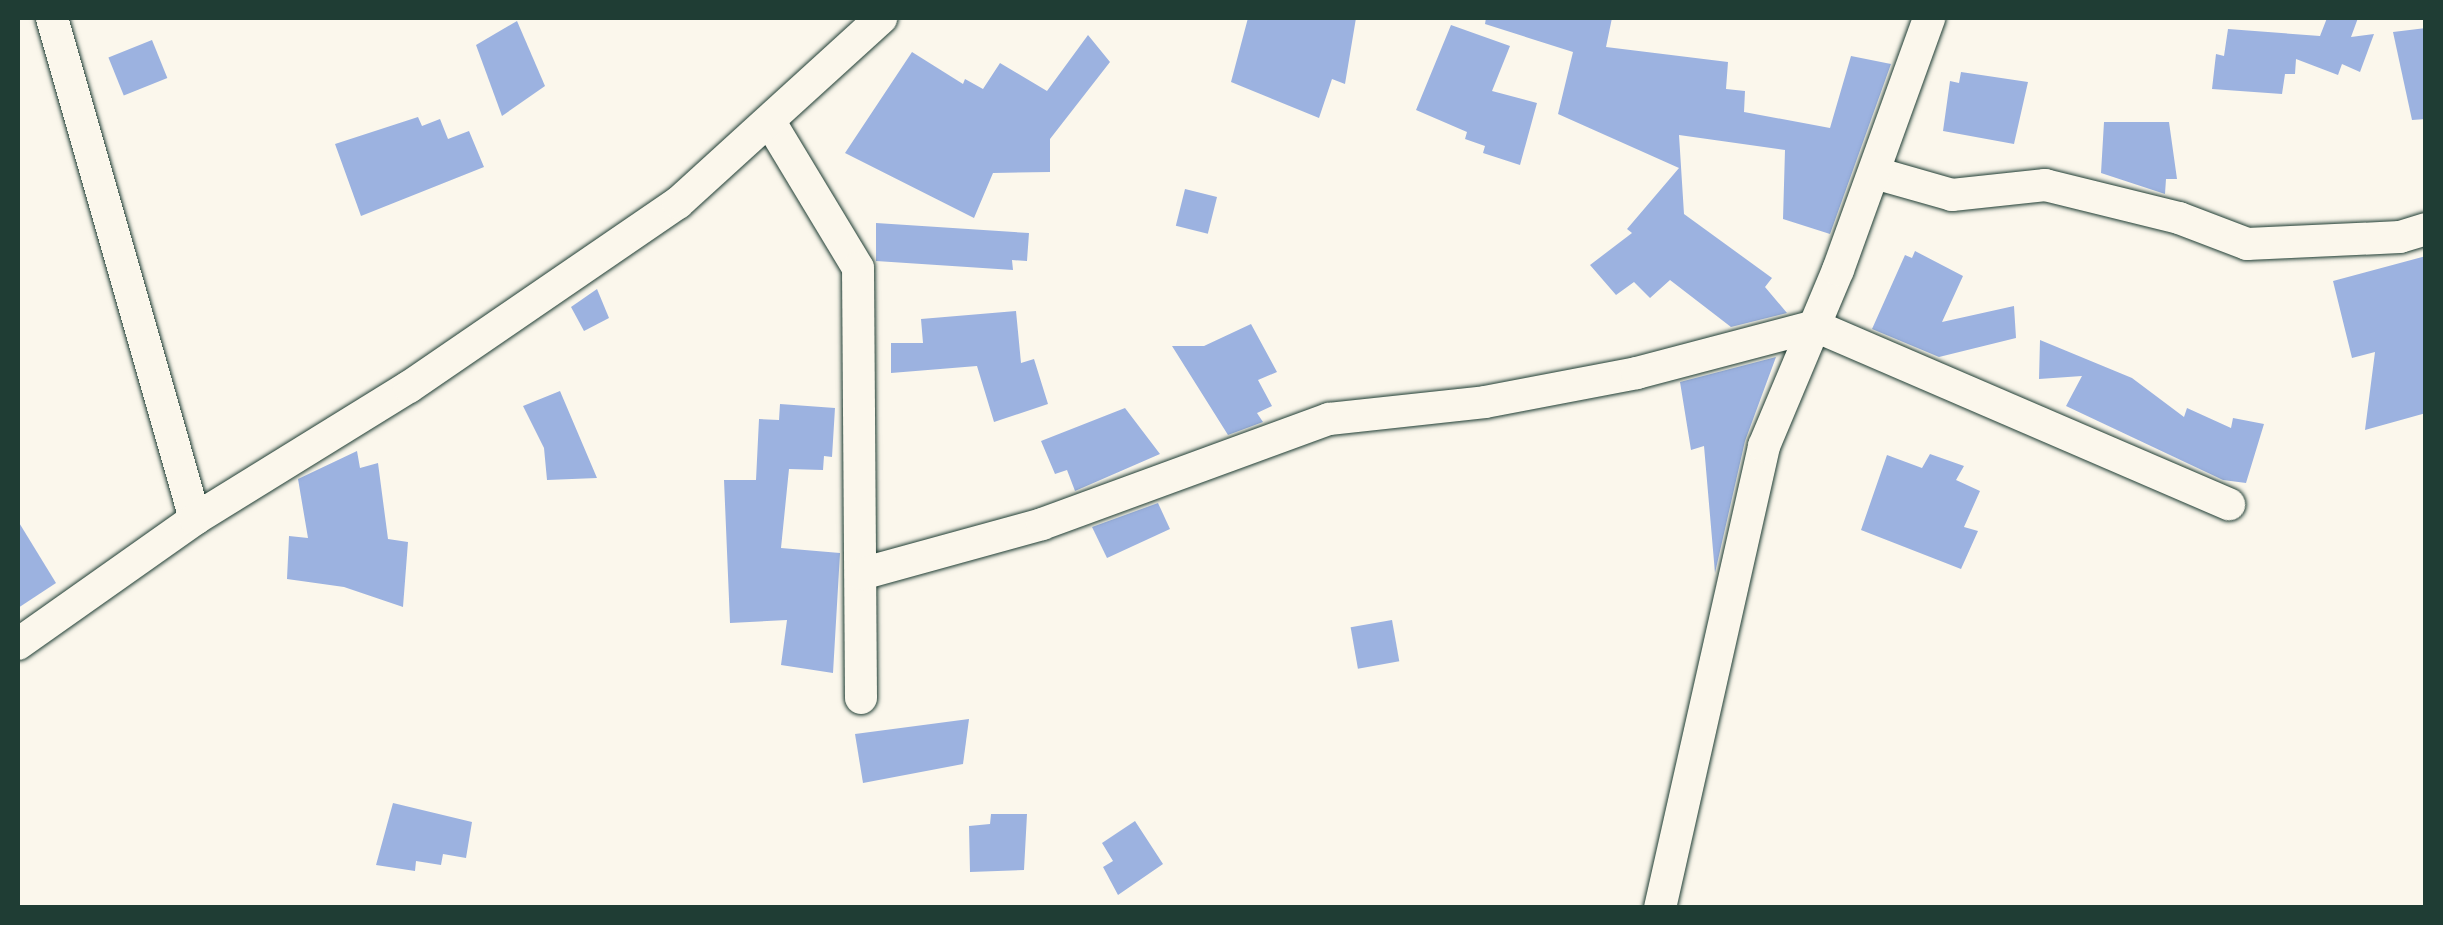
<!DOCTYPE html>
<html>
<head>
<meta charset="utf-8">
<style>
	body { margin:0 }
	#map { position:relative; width:2443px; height:925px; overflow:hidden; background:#fbf7ec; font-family:Pangolin,sans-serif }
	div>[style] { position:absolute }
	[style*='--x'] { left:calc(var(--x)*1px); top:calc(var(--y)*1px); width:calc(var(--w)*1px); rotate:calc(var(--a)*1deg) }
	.building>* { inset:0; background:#9cb2e0; transform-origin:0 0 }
	.roads { filter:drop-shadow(0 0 2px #1f3d34) drop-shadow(0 0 2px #1f3d34) }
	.minor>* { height:32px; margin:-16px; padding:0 16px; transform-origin:16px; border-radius:16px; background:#fbf7ec }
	span { translate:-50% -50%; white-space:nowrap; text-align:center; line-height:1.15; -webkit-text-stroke:10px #fbf7ec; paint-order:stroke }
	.frame { position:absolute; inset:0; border:20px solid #1f3d34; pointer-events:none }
</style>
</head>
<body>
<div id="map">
	<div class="building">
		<i style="clip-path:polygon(1248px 18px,1356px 18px,1345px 84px,1332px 79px,1319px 118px,1231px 82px)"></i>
		<i style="clip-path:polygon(1486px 18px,1612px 18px,1606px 47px,1728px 62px,1726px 89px,1745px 91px,1744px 112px,1830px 128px,1851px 56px,1891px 64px,1830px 234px,1783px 219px,1785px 150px,1679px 135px,1684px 214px,1772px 278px,1765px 287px,1787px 313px,1731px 327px,1670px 280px,1650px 298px,1634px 282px,1616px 295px,1590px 265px,1632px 233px,1627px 229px,1679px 168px,1558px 114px,1573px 52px,1485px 24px)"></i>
		<i style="clip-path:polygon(2327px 18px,2358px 18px,2351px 37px,2374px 34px,2360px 72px,2342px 64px,2338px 75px,2296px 59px,2295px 74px,2285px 74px,2282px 94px,2212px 89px,2216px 54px,2224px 56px,2228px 29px,2320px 36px)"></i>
		<i style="clip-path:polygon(517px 21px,545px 86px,502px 116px,476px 45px)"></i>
		<i style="clip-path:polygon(1451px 25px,1510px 46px,1492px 91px,1537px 103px,1520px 165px,1483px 153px,1485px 146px,1465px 139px,1467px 132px,1416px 110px)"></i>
		<i style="clip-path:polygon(2426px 28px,2426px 119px,2412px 120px,2393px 32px)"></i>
		<i style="clip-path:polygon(1088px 35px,1110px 62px,1050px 139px,1050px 172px,993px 173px,974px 218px,845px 153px,912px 52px,963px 84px,965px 79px,983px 89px,1000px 63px,1047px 91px)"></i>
		<i style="left:152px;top:40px;width:41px;height:47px;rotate:68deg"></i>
		<i style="clip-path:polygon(1961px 72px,2028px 82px,2014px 144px,1943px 131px,1950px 81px,1959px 83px)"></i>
		<i style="clip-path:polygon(418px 117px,422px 126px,440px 119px,448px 139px,469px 131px,484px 167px,361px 216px,335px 144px)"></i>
		<i style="clip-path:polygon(2104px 122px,2169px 122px,2177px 179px,2166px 179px,2165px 194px,2101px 173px)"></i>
		<i style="left:1185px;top:189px;width:33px;height:38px;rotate:14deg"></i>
		<i style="clip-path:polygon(876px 223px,1029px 233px,1027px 261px,1012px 260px,1013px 270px,876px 261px)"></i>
		<i style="clip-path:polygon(1915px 251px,1963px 276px,1942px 322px,2014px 306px,2016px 338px,1939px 357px,1872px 329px,1905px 255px,1912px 258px)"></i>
		<i style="clip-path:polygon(2426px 256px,2426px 413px,2365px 430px,2375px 352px,2352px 358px,2333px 281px)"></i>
		<i style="clip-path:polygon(597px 289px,609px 318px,584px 331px,571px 307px)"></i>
		<i style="clip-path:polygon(1016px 311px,1021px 363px,1034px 359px,1048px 404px,994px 422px,977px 366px,891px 373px,891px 343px,923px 343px,921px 319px)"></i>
		<i style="clip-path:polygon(1251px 324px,1277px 372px,1258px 380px,1272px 406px,1257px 413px,1263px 422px,1228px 435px,1172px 346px,1204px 346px)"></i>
		<i style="clip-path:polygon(2040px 340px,2132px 378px,2184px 417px,2187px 408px,2231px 428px,2233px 418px,2264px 424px,2246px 483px,2223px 480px,2066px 406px,2082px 376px,2039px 379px)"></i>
		<i style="clip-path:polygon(1776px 357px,1745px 441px,1715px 573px,1704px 446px,1691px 450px,1680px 382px)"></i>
		<i style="clip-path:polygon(560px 391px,597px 478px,547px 480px,544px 448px,523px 406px)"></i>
		<i style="clip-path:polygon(780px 404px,835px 408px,832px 457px,824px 456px,823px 470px,789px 469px,781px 548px,840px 553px,833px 673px,781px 665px,787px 620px,730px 623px,724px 480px,756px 480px,759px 419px,779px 420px)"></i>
		<i style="clip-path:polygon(1125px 408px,1160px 454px,1075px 491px,1067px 470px,1055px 474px,1041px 441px)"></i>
		<i style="clip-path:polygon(357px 451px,360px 468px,378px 463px,388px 539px,408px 542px,403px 607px,344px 587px,287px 579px,289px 536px,308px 538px,298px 479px)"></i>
		<i style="clip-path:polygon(1930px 454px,1964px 466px,1956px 480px,1980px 491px,1964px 527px,1978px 531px,1961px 569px,1861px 530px,1887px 455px,1922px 468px)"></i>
		<i style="clip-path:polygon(1158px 503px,1170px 529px,1107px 558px,1092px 527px)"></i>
		<i style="clip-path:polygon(18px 521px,56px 583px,18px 608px)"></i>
		<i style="left:1392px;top:620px;width:42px;height:42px;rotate:80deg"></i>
		<i style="clip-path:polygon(969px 719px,963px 764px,863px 783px,855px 734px)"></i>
		<i style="clip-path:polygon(393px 803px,472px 822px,466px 858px,443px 854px,441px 865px,416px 861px,415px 871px,376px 865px)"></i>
		<i style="clip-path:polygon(991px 814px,1027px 814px,1024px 870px,970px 872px,969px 826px,990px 824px)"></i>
		<i style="clip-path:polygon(1135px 821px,1163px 864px,1118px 895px,1103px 867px,1113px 861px,1102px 843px)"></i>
	</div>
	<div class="roads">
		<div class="minor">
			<i style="--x:52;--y:18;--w:521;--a:74.07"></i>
			<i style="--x:770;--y:122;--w:170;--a:58.9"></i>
			<i style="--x:858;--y:268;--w:430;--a:89.6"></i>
			<i style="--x:1875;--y:173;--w:80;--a:15.9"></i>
			<i style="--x:1952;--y:195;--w:94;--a:-6.1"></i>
			<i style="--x:2045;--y:185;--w:138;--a:13.8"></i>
			<i style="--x:2179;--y:218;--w:73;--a:20.9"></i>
			<i style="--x:2247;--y:244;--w:153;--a:-2.6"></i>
			<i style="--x:2400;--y:237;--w:27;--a:-17"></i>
			<i style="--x:861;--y:574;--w:188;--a:-15.4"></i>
			<i style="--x:1042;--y:524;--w:306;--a:-20.1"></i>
			<i style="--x:1329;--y:419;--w:157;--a:-6.2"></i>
			<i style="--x:1485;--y:402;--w:155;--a:-10.8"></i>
			<i style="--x:1637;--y:373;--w:184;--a:-14.8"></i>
			<i style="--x:1815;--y:326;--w:451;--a:23.3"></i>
			<i style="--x:18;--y:644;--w:217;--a:-35.2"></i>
			<i style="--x:195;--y:519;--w:251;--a:-31.7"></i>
			<i style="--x:409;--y:387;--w:326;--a:-34.4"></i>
			<i style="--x:678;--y:203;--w:275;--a:-42.3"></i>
			<i style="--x:1660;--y:908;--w:474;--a:-77.3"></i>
			<i style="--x:1764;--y:446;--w:191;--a:-67.2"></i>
			<i style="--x:1838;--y:270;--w:268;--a:-70.1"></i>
		</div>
	</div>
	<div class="frame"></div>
</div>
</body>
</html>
